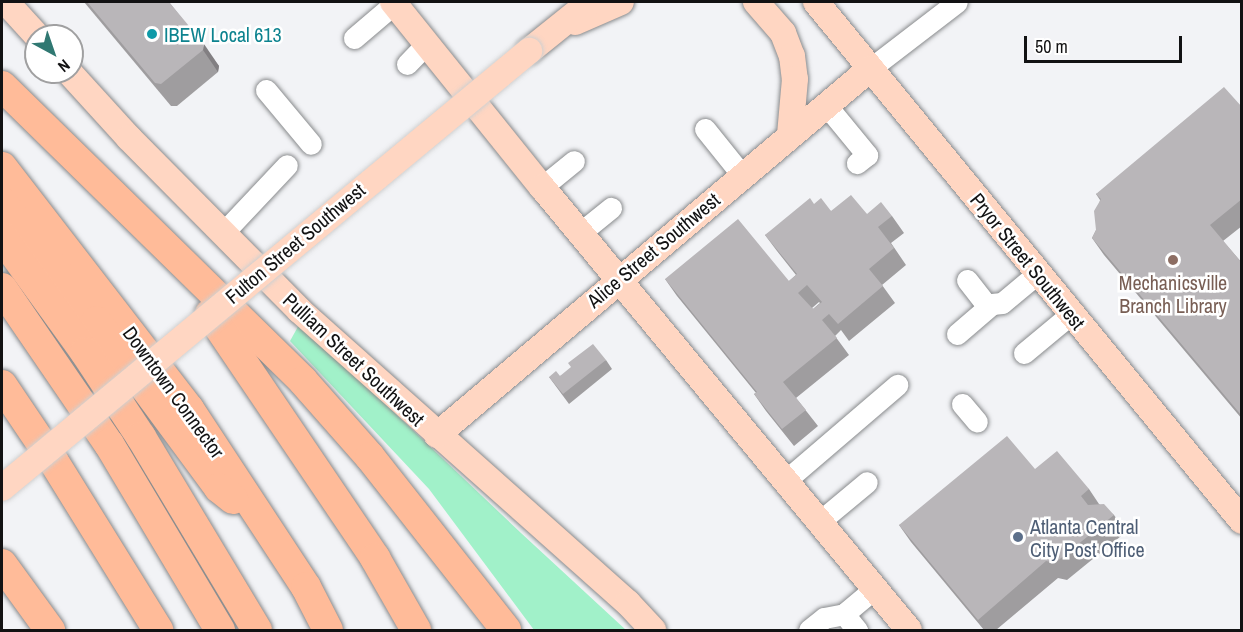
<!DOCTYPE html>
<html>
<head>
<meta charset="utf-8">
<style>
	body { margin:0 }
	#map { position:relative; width:1243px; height:632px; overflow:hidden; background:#f2f3f6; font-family:"Archivo Narrow",sans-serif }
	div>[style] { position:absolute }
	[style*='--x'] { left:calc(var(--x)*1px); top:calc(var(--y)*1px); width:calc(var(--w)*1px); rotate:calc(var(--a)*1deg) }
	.green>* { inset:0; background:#a1f1c9 }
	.roads { filter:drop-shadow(0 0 2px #898b8d) drop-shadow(0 0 2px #898b8d) }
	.minor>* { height:21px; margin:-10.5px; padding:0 10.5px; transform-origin:10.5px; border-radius:10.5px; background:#fff }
	.major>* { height:26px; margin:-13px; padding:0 13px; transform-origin:13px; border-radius:13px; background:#ffd6c2 }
	.highway>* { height:30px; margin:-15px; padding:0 15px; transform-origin:15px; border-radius:15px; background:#fb9 }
	.bridges { filter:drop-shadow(0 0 2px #d0d0d0) drop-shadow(0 0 2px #d0d0d0) }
	.major-bridge>* { height:26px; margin:-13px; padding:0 13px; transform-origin:13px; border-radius:13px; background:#ffd6c2 }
	.wall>* { inset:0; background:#9f9d9f }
	.shaded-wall>* { inset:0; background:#827f82 }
	.building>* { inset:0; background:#b9b6b9 }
	.dots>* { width:16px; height:16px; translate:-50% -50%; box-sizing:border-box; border:3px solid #fff; border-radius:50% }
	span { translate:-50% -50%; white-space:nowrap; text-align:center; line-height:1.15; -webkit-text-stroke:5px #fff; paint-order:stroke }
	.culture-label { font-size:20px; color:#0d838f }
	.left { translate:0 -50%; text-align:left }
	.street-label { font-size:20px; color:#121213 }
	.education-label { font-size:20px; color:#785e54 }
	.service-label { font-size:20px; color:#4e5e75 }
	.frame { position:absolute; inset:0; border:3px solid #121213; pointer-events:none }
	.north { position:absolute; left:24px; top:24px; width:60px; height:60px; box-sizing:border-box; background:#fff; border:2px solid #a0a0a1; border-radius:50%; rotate:140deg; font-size:16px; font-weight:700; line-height:24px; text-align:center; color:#121213 }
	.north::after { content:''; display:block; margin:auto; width:21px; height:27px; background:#307872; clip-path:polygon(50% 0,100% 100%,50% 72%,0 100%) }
	.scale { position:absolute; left:1024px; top:36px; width:158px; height:27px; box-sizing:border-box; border:3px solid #121213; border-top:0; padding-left:8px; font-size:18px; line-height:21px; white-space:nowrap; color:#121213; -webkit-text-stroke:4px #fff; paint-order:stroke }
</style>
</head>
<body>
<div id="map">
	<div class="green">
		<i style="clip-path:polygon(300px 323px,521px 533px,626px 630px,534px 630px,429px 489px,290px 341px)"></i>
	</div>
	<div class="roads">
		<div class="minor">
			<i style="--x:354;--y:38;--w:54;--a:-40.5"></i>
			<i style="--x:407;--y:64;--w:29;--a:-46"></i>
			<i style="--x:871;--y:68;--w:108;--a:-37.5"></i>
			<i style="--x:266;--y:90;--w:70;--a:50.2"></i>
			<i style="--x:826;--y:105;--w:65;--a:50.6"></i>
			<i style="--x:867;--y:155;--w:13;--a:141"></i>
			<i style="--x:705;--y:129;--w:59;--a:51.2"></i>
			<i style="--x:542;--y:187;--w:41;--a:-39.1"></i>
			<i style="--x:223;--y:233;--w:93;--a:-46.7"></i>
			<i style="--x:580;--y:233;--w:40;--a:-39"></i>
			<i style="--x:967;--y:280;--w:34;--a:52"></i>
			<i style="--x:957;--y:334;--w:46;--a:-40.6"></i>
			<i style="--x:992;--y:304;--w:10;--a:-6"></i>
			<i style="--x:1002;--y:303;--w:47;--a:-39.8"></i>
			<i style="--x:1024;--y:353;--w:61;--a:-39.7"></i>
			<i style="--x:962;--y:404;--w:23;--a:50"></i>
			<i style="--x:785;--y:481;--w:148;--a:-40.6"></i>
			<i style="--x:819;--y:522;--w:62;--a:-39.8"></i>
			<i style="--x:844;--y:614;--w:21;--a:51"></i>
			<i style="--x:809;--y:630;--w:19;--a:-39"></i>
			<i style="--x:824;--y:618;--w:20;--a:-11"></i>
			<i style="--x:844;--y:614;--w:39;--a:-40"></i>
		</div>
		<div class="major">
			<i style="--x:6;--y:2;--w:46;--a:47.6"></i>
			<i style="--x:393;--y:2;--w:238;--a:51.2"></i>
			<i style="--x:542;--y:187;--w:575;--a:50.36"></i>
			<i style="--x:756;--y:2;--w:41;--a:48.9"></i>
			<i style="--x:783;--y:33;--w:25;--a:69"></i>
			<i style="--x:792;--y:56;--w:23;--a:83"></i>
			<i style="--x:795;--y:79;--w:56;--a:95.1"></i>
			<i style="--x:816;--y:2;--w:671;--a:50.62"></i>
			<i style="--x:575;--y:22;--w:50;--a:-23.5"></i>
			<i style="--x:529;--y:51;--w:78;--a:-38.8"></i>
			<i style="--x:69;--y:72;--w:89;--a:47.7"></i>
			<i style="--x:129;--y:138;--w:242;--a:45.3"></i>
			<i style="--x:299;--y:310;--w:441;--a:41.7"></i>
			<i style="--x:628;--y:603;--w:37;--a:47"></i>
			<i style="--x:437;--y:435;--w:568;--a:-40.22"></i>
		</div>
		<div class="highway">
			<i style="--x:2;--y:86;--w:421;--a:44.4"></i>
			<i style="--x:303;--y:381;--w:101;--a:48.6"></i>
			<i style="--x:370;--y:457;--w:220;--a:51.8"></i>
			<i style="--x:2;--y:167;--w:306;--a:52.3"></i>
			<i style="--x:189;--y:409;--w:213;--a:56.7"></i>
			<i style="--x:306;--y:587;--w:48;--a:62.9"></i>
			<i style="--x:2;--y:202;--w:152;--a:51.7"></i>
			<i style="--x:96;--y:321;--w:207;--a:53.6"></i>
			<i style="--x:219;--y:488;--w:18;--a:38"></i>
			<i style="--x:2;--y:237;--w:142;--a:54.2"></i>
			<i style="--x:85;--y:352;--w:102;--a:56.6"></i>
			<i style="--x:141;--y:437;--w:225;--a:59"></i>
			<i style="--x:2;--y:288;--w:189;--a:55.6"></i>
			<i style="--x:109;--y:444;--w:217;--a:59.2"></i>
			<i style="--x:210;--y:314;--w:295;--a:55.9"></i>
			<i style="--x:375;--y:558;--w:83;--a:60.3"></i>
			<i style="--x:2;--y:385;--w:93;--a:56"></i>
			<i style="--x:54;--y:462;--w:198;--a:58.2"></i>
			<i style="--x:2;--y:564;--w:82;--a:54"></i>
		</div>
	</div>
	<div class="bridges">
		<div class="major-bridge">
			<i style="--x:2;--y:488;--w:685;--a:-39.67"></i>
		</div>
	</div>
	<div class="wall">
		<i style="clip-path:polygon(84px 2px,169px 2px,219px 66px,218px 72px,177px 106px,171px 106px)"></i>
		<i style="clip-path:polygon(1242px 107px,1242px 226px,1223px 241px,1242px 263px,1242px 419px,1104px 255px,1092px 238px,1096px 230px,1100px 200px,1096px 194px)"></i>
		<i style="clip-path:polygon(evenodd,814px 204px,831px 211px,892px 216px,904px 233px,891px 243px,906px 265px,882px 285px,895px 303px,849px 341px,841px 330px,835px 336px,849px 355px,796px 398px,818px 426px,794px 446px,766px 411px,754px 394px,756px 393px,677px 296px,665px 279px,789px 281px,796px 275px,777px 251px,765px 235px,814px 204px,819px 302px,820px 303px,813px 309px,812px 308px,819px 302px)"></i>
		<i style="clip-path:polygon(606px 360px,612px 369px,569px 404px,549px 377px,560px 376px)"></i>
		<i style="clip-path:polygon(1035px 469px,1089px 489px,1099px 504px,1114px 515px,1126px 532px,1067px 580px,1058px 578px,996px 630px,984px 630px,911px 542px,899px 525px)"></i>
	</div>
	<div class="shaded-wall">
		<i style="clip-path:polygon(204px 44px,219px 66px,218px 72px,203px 50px)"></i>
	</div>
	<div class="building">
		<i style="clip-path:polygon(87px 2px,169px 2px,204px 44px,203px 50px,161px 84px,155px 83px)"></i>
		<i style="clip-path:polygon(1224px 87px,1242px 107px,1242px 199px,1210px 225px,1242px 263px,1242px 416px,1092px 238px,1096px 230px,1094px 211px,1101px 199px,1096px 194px)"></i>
		<i style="clip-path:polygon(evenodd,851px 195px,867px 214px,881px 202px,892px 216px,878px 227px,894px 248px,869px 269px,883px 286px,838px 324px,829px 314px,822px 320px,837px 338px,783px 382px,806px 410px,782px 429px,754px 394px,757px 392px,665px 279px,738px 219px,789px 281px,797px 274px,765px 235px,810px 198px,814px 204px,821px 198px,831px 211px,851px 195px,807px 285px,822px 302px,813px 309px,798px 293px,807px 285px)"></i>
		<i style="clip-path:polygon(593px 344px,606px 360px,563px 394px,549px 377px,556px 371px,560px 376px,571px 367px,568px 363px)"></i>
		<i style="clip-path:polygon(1007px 436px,1035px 469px,1057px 451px,1089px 489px,1081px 496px,1088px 505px,1104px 504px,1114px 515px,1055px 563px,1046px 561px,978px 620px,899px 525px)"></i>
	</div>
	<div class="dots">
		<i style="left:152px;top:34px;background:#0f9aa8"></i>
		<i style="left:1173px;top:260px;background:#8d6e63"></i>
		<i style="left:1018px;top:537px;background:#5c6f8a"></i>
	</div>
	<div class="culture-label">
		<span class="left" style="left:164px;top:34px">IBEW Local 613</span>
	</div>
	<div class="street-label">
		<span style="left:295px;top:243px;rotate:-40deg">Fulton Street Southwest</span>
		<span style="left:653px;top:250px;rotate:-40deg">Alice Street Southwest</span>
		<span style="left:1028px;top:261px;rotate:51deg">Pryor Street Southwest</span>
		<span style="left:354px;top:359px;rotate:43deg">Pulliam Street Southwest</span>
		<span style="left:174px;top:392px;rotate:54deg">Downtown Connector</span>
	</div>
	<div class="education-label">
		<span style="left:1173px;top:294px">Mechanicsville<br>Branch Library</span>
	</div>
	<div class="service-label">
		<span class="left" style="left:1030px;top:538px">Atlanta Central<br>City Post Office</span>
	</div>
	<div class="frame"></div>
	<div class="north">N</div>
	<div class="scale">50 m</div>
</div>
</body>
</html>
